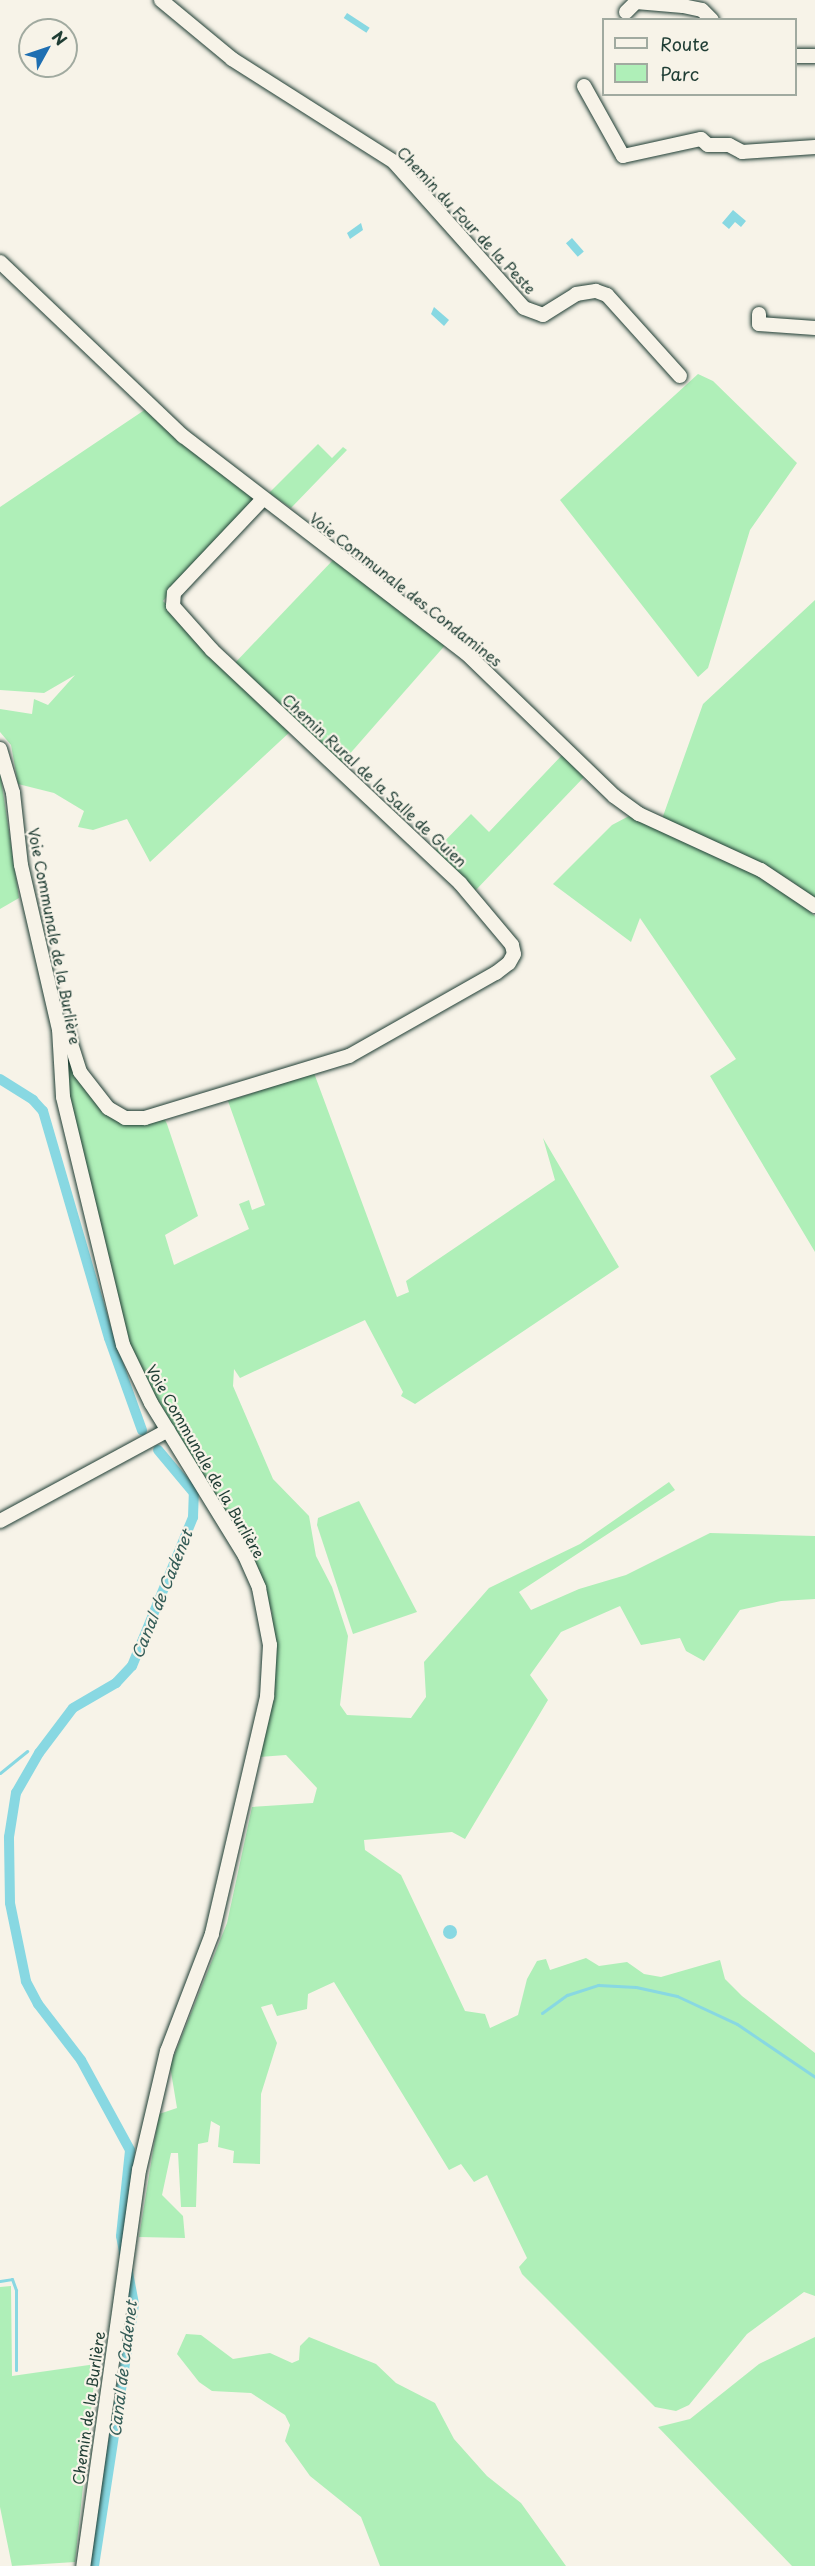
<!DOCTYPE html>
<html>
<head>
<meta charset="utf-8">
<style>
	body { margin:0 }
	#map { position:relative; width:815px; height:2566px; overflow:hidden; background:#f7f3e8; font-family:"Playpen Sans",sans-serif }
	div>[style] { position:absolute }
	[style*='--x'] { left:calc(var(--x)*1px); top:calc(var(--y)*1px); width:calc(var(--w)*1px); rotate:calc(var(--a)*1deg) }
	.green>* { inset:0; background:#afefb8 }
	.water>* { inset:0; background:#88d8e2; transform-origin:0 0 }
	.round { border-radius:50% }
	.stream>* { height:3px; margin:-1.5px; padding:0 1.5px; transform-origin:1.5px; border-radius:1.5px; background:#88d8e2 }
	.canal>* { height:10px; margin:-5px; padding:0 5px; transform-origin:5px; border-radius:5px; background:#88d8e2 }
	.roads { filter:drop-shadow(0 0 2px #1f3d34) drop-shadow(0 0 2px #1f3d34) }
	.minor>* { height:14px; margin:-7px; padding:0 7px; transform-origin:7px; border-radius:7px; background:#f7f3e8 }
	span { translate:-50% -50%; white-space:nowrap; text-align:center; line-height:1.15; -webkit-text-stroke:4.5px #f7f3e8; paint-order:stroke }
	.street-label { font-size:15px; color:#1f3d34 }
	.water-label { font-size:16px; color:#345c57; font-style:italic }
	.legend { position:absolute; left:602px; top:18px; width:195px; height:78px; box-sizing:border-box; background:#f7f3e8; border:2px solid #a1aaa0; margin:0; padding:8px 10px; list-style:none; font-size:18px; color:#1f3d34 }
	.legend li { display:flex; align-items:center; gap:12px; height:30px }
	.legend b { width:30px; border:2px solid #a1aaa0 }
	.north { position:absolute; left:18px; top:18px; width:60px; height:60px; box-sizing:border-box; background:#f7f3e8; border:2px solid #a1aaa0; border-radius:50%; rotate:50deg; font-size:16px; font-weight:700; line-height:24px; text-align:center; color:#1f3d34 }
	.north::after { content:''; display:block; margin:auto; width:21px; height:27px; background:#1f6fb2; clip-path:polygon(50% 0,100% 100%,50% 72%,0 100%) }
</style>
</head>
<body>
<div id="map">
	<div class="green">
		<i style="clip-path:polygon(698px 374px,713px 381px,797px 463px,750px 530px,708px 668px,698px 677px,560px 500px)"></i>
		<i style="clip-path:polygon(146px 409px,253px 497px,251px 504px,163px 601px,292px 730px,150px 862px,127px 819px,93px 830px,78px 827px,84px 811px,54px 793px,18px 784px,11px 745px,0 732px,0 709px,32px 714px,34px 699px,48px 705px,75px 675px,44px 693px,0 690px,0 507px)"></i>
		<i style="clip-path:polygon(318px 444px,332px 458px,343px 447px,347px 450px,291px 508px,269px 493px)"></i>
		<i style="clip-path:polygon(333px 560px,447px 643px,340px 765px,233px 665px)"></i>
		<i style="clip-path:polygon(815px 600px,815px 899px,790px 880px,662px 819px,703px 704px)"></i>
		<i style="clip-path:polygon(563px 754px,584px 777px,474px 892px,435px 851px,471px 814px,489px 832px)"></i>
		<i style="clip-path:polygon(0 772px,19px 898px,0 909px)"></i>
		<i style="clip-path:polygon(629px 816px,745px 868px,793px 896px,815px 916px,815px 1252px,710px 1076px,736px 1059px,640px 918px,631px 942px,553px 884px,612px 825px)"></i>
		<i style="clip-path:polygon(65px 1045px,105px 1111px,163px 1116px,167px 1124px,198px 1216px,165px 1235px,174px 1265px,249px 1229px,239px 1204px,249px 1200px,252px 1210px,265px 1205px,228px 1101px,314px 1073px,397px 1297px,409px 1292px,406px 1281px,555px 1180px,543px 1138px,619px 1267px,415px 1404px,401px 1396px,403px 1392px,365px 1320px,240px 1378px,234px 1369px,233px 1386px,273px 1479px,309px 1516px,316px 1556px,332px 1587px,348px 1636px,340px 1705px,347px 1715px,411px 1718px,426px 1697px,424px 1662px,489px 1588px,580px 1544px,669px 1482px,675px 1490px,519px 1592px,531px 1610px,579px 1589px,626px 1575px,710px 1533px,815px 1536px,815px 1599px,781px 1601px,740px 1610px,704px 1661px,686px 1651px,680px 1638px,641px 1645px,620px 1606px,561px 1632px,530px 1675px,548px 1700px,465px 1839px,452px 1832px,364px 1840px,365px 1850px,401px 1875px,465px 2011px,485px 2014px,490px 2028px,518px 2015px,527px 1979px,537px 1961px,546px 1959px,550px 1970px,586px 1958px,599px 1966px,627px 1962px,644px 1974px,661px 1977px,720px 1960px,725px 1979px,742px 1996px,815px 2053px,815px 2296px,804px 2292px,747px 2334px,689px 2405px,676px 2411px,655px 2407px,522px 2274px,519px 2267px,527px 2258px,487px 2175px,474px 2182px,461px 2164px,449px 2170px,334px 1982px,308px 1994px,307px 2009px,277px 2016px,272px 2004px,261px 2007px,277px 2043px,261px 2094px,260px 2164px,233px 2163px,234px 2151px,218px 2147px,220px 2126px,211px 2121px,208px 2142px,198px 2144px,196px 2207px,181px 2207px,178px 2153px,171px 2153px,162px 2195px,183px 2216px,185px 2238px,139px 2237px,159px 2114px,177px 2108px,170px 2066px,227px 1923px,252px 1807px,313px 1803px,317px 1788px,286px 1755px,259px 1757px,275px 1686px,272px 1612px,251px 1557px,168px 1423px,129px 1344px,78px 1146px,68px 1099px)"></i>
		<i style="clip-path:polygon(359px 1501px,417px 1612px,353px 1634px,317px 1525px,318px 1518px)"></i>
		<i style="clip-path:polygon(11px 2286px,12px 2376px,96px 2364px,75px 2562px,12px 2566px,0 2507px,0 2287px)"></i>
		<i style="clip-path:polygon(186px 2334px,201px 2335px,233px 2359px,270px 2353px,292px 2363px,299px 2360px,300px 2346px,309px 2337px,376px 2364px,396px 2383px,435px 2403px,454px 2439px,487px 2476px,521px 2503px,566px 2566px,380px 2566px,361px 2517px,310px 2476px,285px 2441px,290px 2425px,285px 2415px,251px 2393px,212px 2391px,199px 2382px,177px 2354px)"></i>
		<i style="clip-path:polygon(815px 2337px,815px 2566px,792px 2566px,658px 2427px,690px 2419px,759px 2364px)"></i>
	</div>
	<div class="water">
		<i style="left:347px;top:13px;width:27px;height:6px;rotate:33deg"></i>
		<i style="clip-path:polygon(733px 210px,746px 221px,741px 227px,735px 222px,729px 229px,722px 223px)"></i>
		<i style="clip-path:polygon(361px 223px,363px 230px,350px 239px,347px 233px)"></i>
		<i style="left:572px;top:238px;width:18px;height:8px;rotate:49deg"></i>
		<i style="clip-path:polygon(434px 307px,449px 320px,444px 326px,431px 314px)"></i>
		<i class="round" style="left:443px;top:1925px;width:14px;height:14px"></i>
	</div>
	<div class="stream">
		<i style="--x:0;--y:1773;--w:35;--a:-39"></i>
		<i style="--x:542;--y:2013;--w:31;--a:-36"></i>
		<i style="--x:567;--y:1995;--w:33;--a:-18"></i>
		<i style="--x:598;--y:1985;--w:38;--a:3"></i>
		<i style="--x:636;--y:1987;--w:42;--a:12.4"></i>
		<i style="--x:677;--y:1996;--w:66;--a:25"></i>
		<i style="--x:737;--y:2024;--w:94;--a:34.2"></i>
		<i style="--x:0;--y:2281;--w:12;--a:-9"></i>
		<i style="--x:12;--y:2279;--w:12;--a:70"></i>
		<i style="--x:16;--y:2290;--w:80;--a:90"></i>
	</div>
	<div class="canal">
		<i style="--x:0;--y:1079;--w:39;--a:32"></i>
		<i style="--x:33;--y:1100;--w:15;--a:48"></i>
		<i style="--x:43;--y:1111;--w:236;--a:73.8"></i>
		<i style="--x:109;--y:1338;--w:98;--a:70.3"></i>
		<i style="--x:94;--y:2566;--w:265;--a:-81.3"></i>
		<i style="--x:134;--y:2304;--w:69;--a:-100.8"></i>
		<i style="--x:121;--y:2236;--w:86;--a:-84"></i>
		<i style="--x:130;--y:2150;--w:102;--a:-118.6"></i>
		<i style="--x:81;--y:2060;--w:71;--a:-127.5"></i>
		<i style="--x:38;--y:2004;--w:26;--a:-118"></i>
		<i style="--x:26;--y:1981;--w:80;--a:-101.6"></i>
		<i style="--x:10;--y:1903;--w:66;--a:-90.9"></i>
		<i style="--x:9;--y:1837;--w:45;--a:-81"></i>
		<i style="--x:16;--y:1793;--w:46;--a:-60.1"></i>
		<i style="--x:39;--y:1753;--w:56;--a:-52.9"></i>
		<i style="--x:73;--y:1708;--w:50;--a:-30.2"></i>
		<i style="--x:116;--y:1683;--w:23;--a:-47"></i>
		<i style="--x:132;--y:1666;--w:161;--a:-67.7"></i>
		<i style="--x:193;--y:1517;--w:24;--a:-88"></i>
		<i style="--x:194;--y:1493;--w:56;--a:-129.9"></i>
	</div>
	<div class="roads">
		<div class="minor">
			<i style="--x:161;--y:0;--w:92;--a:39.7"></i>
			<i style="--x:232;--y:59;--w:192;--a:32.4"></i>
			<i style="--x:394;--y:162;--w:195;--a:48.3"></i>
			<i style="--x:524;--y:308;--w:20;--a:20"></i>
			<i style="--x:543;--y:315;--w:39;--a:-32"></i>
			<i style="--x:576;--y:294;--w:20;--a:-9"></i>
			<i style="--x:596;--y:291;--w:12;--a:20"></i>
			<i style="--x:607;--y:295;--w:109;--a:48"></i>
			<i style="--x:626;--y:12;--w:14;--a:-45"></i>
			<i style="--x:636;--y:2;--w:47;--a:4.9"></i>
			<i style="--x:683;--y:6;--w:19;--a:12"></i>
			<i style="--x:702;--y:10;--w:14;--a:45"></i>
			<i style="--x:796;--y:56;--w:19;--a:0"></i>
			<i style="--x:584;--y:86;--w:80;--a:60.9"></i>
			<i style="--x:623;--y:156;--w:80;--a:-12.3"></i>
			<i style="--x:701;--y:139;--w:9;--a:41"></i>
			<i style="--x:708;--y:145;--w:21;--a:0"></i>
			<i style="--x:729;--y:145;--w:15;--a:28"></i>
			<i style="--x:742;--y:152;--w:73;--a:-3.9"></i>
			<i style="--x:0;--y:262;--w:253;--a:43.6"></i>
			<i style="--x:183;--y:436;--w:357;--a:37.5"></i>
			<i style="--x:466;--y:653;--w:206;--a:44"></i>
			<i style="--x:614;--y:796;--w:31;--a:36"></i>
			<i style="--x:639;--y:814;--w:134;--a:24.7"></i>
			<i style="--x:761;--y:870;--w:65;--a:33.7"></i>
			<i style="--x:759;--y:314;--w:10;--a:90"></i>
			<i style="--x:759;--y:324;--w:56;--a:4.1"></i>
			<i style="--x:0;--y:749;--w:46;--a:73.5"></i>
			<i style="--x:13;--y:793;--w:72;--a:83.7"></i>
			<i style="--x:21;--y:865;--w:168;--a:77"></i>
			<i style="--x:59;--y:1029;--w:68;--a:86.6"></i>
			<i style="--x:63;--y:1097;--w:255;--a:76.4"></i>
			<i style="--x:123;--y:1345;--w:64;--a:64.2"></i>
			<i style="--x:151;--y:1403;--w:180;--a:58.4"></i>
			<i style="--x:245;--y:1556;--w:35;--a:66"></i>
			<i style="--x:259;--y:1588;--w:58;--a:79.1"></i>
			<i style="--x:270;--y:1645;--w:52;--a:93.3"></i>
			<i style="--x:267;--y:1697;--w:243;--a:103.1"></i>
			<i style="--x:212;--y:1934;--w:125;--a:111"></i>
			<i style="--x:167;--y:2051;--w:122;--a:103.2"></i>
			<i style="--x:139;--y:2170;--w:400;--a:98"></i>
			<i style="--x:59;--y:1029;--w:8;--a:14"></i>
			<i style="--x:67;--y:1031;--w:43;--a:72.4"></i>
			<i style="--x:80;--y:1072;--w:46;--a:52.1"></i>
			<i style="--x:108;--y:1108;--w:20;--a:30"></i>
			<i style="--x:125;--y:1118;--w:20;--a:0"></i>
			<i style="--x:145;--y:1118;--w:213;--a:-16.9"></i>
			<i style="--x:349;--y:1056;--w:169;--a:-29.5"></i>
			<i style="--x:496;--y:973;--w:16;--a:-38"></i>
			<i style="--x:509;--y:963;--w:10;--a:-61"></i>
			<i style="--x:514;--y:954;--w:9;--a:-103"></i>
			<i style="--x:512;--y:945;--w:81;--a:-130"></i>
			<i style="--x:460;--y:883;--w:340;--a:-136.8"></i>
			<i style="--x:212;--y:650;--w:59;--a:-131.6"></i>
			<i style="--x:173;--y:606;--w:13;--a:-86"></i>
			<i style="--x:174;--y:593;--w:128;--a:-46.6"></i>
			<i style="--x:0;--y:1521;--w:191;--a:-28.4"></i>
		</div>
	</div>
	<div class="street-label">
		<span style="left:467px;top:220px;rotate:47deg">Chemin du Four de la Peste</span>
		<span style="left:406px;top:589px;rotate:38deg">Voie Communale des Condamines</span>
		<span style="left:375px;top:780px;rotate:43deg">Chemin Rural de la Salle de Guien</span>
		<span style="left:55px;top:936px;rotate:79deg">Voie Communale de la Burlière</span>
		<span style="left:206px;top:1461px;rotate:60deg">Voie Communale de la Burlière</span>
		<span style="left:88px;top:2408px;rotate:-82deg">Chemin de la Burlière</span>
	</div>
	<div class="water-label">
		<span style="left:161px;top:1594px;rotate:-68deg">Canal de Cadenet</span>
		<span style="left:122px;top:2369px;rotate:-83deg">Canal de Cadenet</span>
	</div>
	<ul class="legend">
	<li><b style="height:8px;background:#f7f3e8"></b>Route</li>
	<li><b style="height:16px;background:#afefb8"></b>Parc</li>
	</ul>
	<div class="north">N</div>
</div>
</body>
</html>
